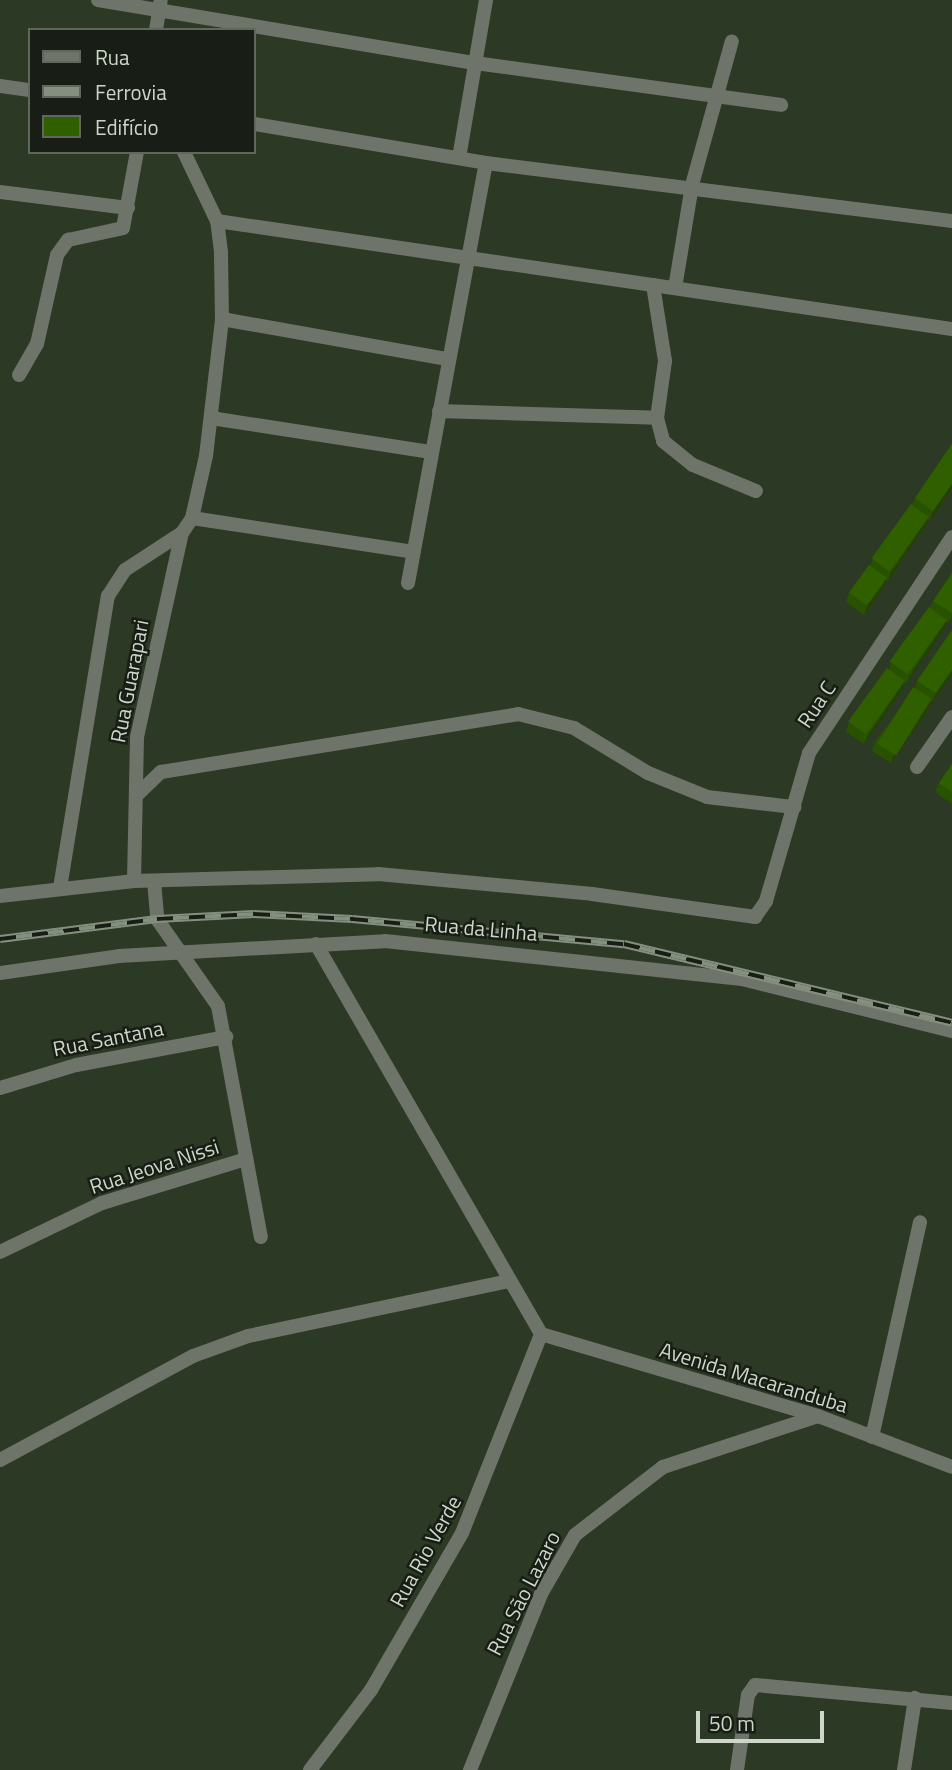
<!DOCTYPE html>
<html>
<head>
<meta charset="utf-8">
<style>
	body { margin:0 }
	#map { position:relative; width:952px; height:1770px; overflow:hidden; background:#2c3924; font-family:"Titillium Web",sans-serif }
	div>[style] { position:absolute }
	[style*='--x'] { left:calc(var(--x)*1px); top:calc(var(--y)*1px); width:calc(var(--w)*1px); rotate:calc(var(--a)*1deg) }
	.street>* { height:14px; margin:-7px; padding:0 7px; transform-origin:7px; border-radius:7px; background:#6e746a }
	.rail>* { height:8px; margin-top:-4px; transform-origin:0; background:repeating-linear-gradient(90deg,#181e15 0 16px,#848f7f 0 32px); box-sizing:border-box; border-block:2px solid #848f7f }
	.wall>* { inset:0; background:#295200 }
	.shaded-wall>* { inset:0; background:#224200 }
	.building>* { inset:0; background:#305f00; transform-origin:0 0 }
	span { translate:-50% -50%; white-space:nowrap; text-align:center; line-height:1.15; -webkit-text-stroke:5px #181e15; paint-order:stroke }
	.street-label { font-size:21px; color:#cdd6c9 }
	.legend { position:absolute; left:28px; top:28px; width:228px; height:126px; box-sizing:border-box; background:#181e15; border:2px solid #60685d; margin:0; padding:9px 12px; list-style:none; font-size:21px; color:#cdd6c9 }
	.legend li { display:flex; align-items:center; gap:14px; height:35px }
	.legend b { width:35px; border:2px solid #60685d }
	.scale { position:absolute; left:696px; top:1711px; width:128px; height:32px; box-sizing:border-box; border:4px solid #cdd6c9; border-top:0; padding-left:9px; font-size:21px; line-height:24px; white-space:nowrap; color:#cdd6c9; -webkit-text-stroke:5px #181e15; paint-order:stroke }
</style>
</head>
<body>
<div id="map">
	<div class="street">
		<i style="--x:98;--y:0;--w:382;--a:9.5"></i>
		<i style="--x:475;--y:63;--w:309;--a:7.8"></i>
		<i style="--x:156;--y:30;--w:30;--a:-81"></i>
		<i style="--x:0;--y:86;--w:30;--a:8"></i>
		<i style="--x:254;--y:124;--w:235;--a:9.5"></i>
		<i style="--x:486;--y:163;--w:470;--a:7.1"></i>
		<i style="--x:459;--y:158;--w:160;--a:-80.3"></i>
		<i style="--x:0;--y:192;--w:129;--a:7.1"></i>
		<i style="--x:217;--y:221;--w:743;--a:8.36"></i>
		<i style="--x:653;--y:285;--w:77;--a:81"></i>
		<i style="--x:665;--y:361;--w:58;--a:98"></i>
		<i style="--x:657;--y:418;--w:24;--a:75"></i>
		<i style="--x:663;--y:441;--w:38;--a:39"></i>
		<i style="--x:693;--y:465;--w:68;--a:22.4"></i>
		<i style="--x:675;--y:288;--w:104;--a:-80.6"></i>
		<i style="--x:692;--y:185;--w:149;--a:-74.5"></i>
		<i style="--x:222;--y:319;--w:229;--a:10.1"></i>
		<i style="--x:19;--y:375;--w:36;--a:-60"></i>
		<i style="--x:37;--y:344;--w:91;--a:-77.3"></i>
		<i style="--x:57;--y:255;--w:19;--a:-54"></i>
		<i style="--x:68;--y:240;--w:56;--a:-12.3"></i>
		<i style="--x:123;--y:228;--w:77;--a:-79.6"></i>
		<i style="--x:439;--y:411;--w:218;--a:1.8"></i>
		<i style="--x:211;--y:418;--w:223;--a:8.8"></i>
		<i style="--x:192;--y:518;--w:224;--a:8.7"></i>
		<i style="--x:408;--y:583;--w:427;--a:-79.5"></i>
		<i style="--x:917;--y:767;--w:61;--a:-55"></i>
		<i style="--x:138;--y:794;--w:32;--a:-44"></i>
		<i style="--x:161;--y:772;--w:362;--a:-9.2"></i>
		<i style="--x:518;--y:714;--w:58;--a:14"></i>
		<i style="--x:574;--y:728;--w:87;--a:31.3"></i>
		<i style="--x:648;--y:773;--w:64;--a:22.1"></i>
		<i style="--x:707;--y:797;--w:88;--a:6.6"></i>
		<i style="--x:134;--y:881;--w:144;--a:-88.8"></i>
		<i style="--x:137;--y:737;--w:209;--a:-77.6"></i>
		<i style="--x:154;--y:881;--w:38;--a:85"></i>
		<i style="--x:157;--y:919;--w:106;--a:55"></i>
		<i style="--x:218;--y:1006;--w:235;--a:79.5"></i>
		<i style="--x:60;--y:888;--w:296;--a:-80.7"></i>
		<i style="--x:108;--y:596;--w:31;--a:-57"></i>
		<i style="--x:125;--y:570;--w:68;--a:-33"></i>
		<i style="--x:182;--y:533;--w:18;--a:-56"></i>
		<i style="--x:192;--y:518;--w:64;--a:-77.3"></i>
		<i style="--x:206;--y:456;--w:138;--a:-83.3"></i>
		<i style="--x:222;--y:319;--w:67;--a:-90.9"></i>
		<i style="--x:221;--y:252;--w:31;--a:-97"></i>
		<i style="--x:217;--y:221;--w:76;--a:-115.6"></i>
		<i style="--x:0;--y:896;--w:135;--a:-6.4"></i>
		<i style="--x:134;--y:881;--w:244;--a:-1.6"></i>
		<i style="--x:378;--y:874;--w:215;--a:5.3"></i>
		<i style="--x:592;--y:894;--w:165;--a:8"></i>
		<i style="--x:755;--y:917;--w:19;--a:-55"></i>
		<i style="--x:766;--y:901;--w:154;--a:-73.8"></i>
		<i style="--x:809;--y:753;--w:259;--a:-56.5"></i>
		<i style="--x:316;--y:944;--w:450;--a:60"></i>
		<i style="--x:0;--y:973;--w:120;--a:-8.1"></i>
		<i style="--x:119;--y:956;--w:266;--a:-3.2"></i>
		<i style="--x:385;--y:941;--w:359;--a:6.1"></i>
		<i style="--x:742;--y:979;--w:216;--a:13.9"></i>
		<i style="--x:0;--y:1088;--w:79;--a:-16.8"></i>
		<i style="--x:76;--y:1065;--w:153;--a:-10.6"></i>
		<i style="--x:0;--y:1252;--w:113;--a:-25.7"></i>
		<i style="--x:102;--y:1203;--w:151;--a:-17"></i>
		<i style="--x:541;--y:1334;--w:289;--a:16.5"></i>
		<i style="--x:818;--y:1416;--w:143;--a:20.8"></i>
		<i style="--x:872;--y:1437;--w:220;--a:-77.4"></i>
		<i style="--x:0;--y:1460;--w:219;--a:-28.3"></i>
		<i style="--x:193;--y:1356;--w:59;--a:-20"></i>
		<i style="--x:248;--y:1336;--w:266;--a:-11.9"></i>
		<i style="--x:310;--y:1770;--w:101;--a:-52.7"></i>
		<i style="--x:371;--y:1690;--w:181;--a:-59.9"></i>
		<i style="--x:462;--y:1533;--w:214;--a:-68.3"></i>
		<i style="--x:470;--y:1770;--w:190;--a:-68"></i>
		<i style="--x:541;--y:1594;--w:68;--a:-60"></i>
		<i style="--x:575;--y:1535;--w:111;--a:-37.7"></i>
		<i style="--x:663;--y:1467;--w:163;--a:-18.2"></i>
		<i style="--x:737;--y:1770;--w:76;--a:-81.7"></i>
		<i style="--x:748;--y:1695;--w:12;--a:-55"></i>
		<i style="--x:755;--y:1685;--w:198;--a:5.2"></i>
		<i style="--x:904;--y:1770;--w:73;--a:-81.3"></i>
	</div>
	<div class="rail">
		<i style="--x:0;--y:939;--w:158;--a:-7.3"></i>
		<i style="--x:157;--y:919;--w:97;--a:-3"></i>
		<i style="--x:254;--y:914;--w:98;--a:2.9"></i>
		<i style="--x:352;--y:919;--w:273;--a:5.3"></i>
		<i style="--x:624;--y:944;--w:337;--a:13.5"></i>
	</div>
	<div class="wall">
		<i style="clip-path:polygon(952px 444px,952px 488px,930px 520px,928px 519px,925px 526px,888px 581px,886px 580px,884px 587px,864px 615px,846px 602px,849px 593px,870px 566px,873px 559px,912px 505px,915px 498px)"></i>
		<i style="clip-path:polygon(952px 573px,952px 617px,948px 623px,947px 622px,944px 629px,906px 684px,905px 682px,902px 690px,864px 744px,846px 732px,849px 722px,889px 669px,891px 662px,930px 608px,933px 601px)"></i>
		<i style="clip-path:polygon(952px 630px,952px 674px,932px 702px,931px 701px,928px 709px,891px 763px,872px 751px,875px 742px,915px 688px,917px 681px)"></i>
		<i style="clip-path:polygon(952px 764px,952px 804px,935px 792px,939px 783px)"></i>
	</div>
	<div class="shaded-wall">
		<i style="clip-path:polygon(952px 484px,952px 488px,930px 520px,933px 511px)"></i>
		<i style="clip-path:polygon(929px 517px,925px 526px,888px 581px,891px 572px)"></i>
		<i style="clip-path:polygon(887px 578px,884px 587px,864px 615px,867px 606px)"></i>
		<i style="clip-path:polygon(947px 620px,944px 629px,906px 684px,910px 675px)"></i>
		<i style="clip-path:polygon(952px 670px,952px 674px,932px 702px,936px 693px)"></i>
		<i style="clip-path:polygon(905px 681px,902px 690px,864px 744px,868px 735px)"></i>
		<i style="clip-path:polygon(932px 699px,928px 709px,891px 763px,894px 754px)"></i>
	</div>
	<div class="building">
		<i style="clip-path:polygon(952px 444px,952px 484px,933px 511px,915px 498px)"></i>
		<i style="left:911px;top:504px;width:22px;height:67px;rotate:36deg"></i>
		<i style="left:869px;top:565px;width:22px;height:34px;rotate:36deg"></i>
		<i style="clip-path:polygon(952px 573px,952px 613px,933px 601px)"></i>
		<i style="left:929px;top:607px;width:22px;height:67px;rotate:36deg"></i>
		<i style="clip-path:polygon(952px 630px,952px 670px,936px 693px,917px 681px)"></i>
		<i style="left:887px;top:668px;width:22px;height:66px;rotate:36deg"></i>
		<i style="left:913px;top:687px;width:22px;height:67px;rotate:32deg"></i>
		<i style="clip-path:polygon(952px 764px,952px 792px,939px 783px)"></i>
	</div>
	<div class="street-label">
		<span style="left:129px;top:681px;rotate:-79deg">Rua Guarapari</span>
		<span style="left:816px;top:704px;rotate:-56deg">Rua C</span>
		<span style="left:481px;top:928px;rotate:5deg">Rua da Linha</span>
		<span style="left:108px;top:1038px;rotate:-11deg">Rua Santana</span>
		<span style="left:154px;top:1166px;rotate:-18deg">Rua Jeova Nissi</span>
		<span style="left:754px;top:1377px;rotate:17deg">Avenida Macaranduba</span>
		<span style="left:425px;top:1551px;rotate:-61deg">Rua Rio Verde</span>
		<span style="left:523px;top:1593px;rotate:-63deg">Rua São Lazaro</span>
	</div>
	<ul class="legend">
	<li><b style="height:9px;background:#6e746a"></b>Rua</li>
	<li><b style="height:9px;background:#848f7f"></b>Ferrovia</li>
	<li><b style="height:19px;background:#305f00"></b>Edifício</li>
	</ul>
	<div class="scale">50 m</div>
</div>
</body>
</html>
